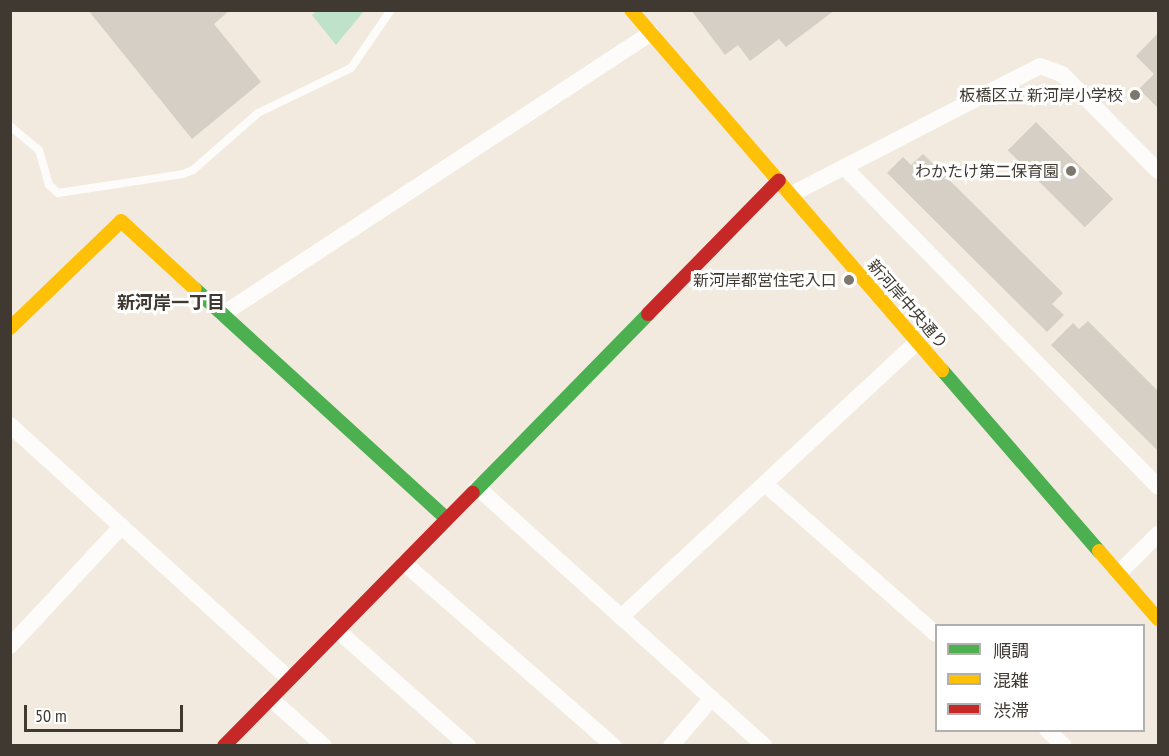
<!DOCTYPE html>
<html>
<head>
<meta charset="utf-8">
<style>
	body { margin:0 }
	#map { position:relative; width:1169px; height:756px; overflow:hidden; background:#f2eade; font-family:"PT Sans Narrow","Noto Sans JP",sans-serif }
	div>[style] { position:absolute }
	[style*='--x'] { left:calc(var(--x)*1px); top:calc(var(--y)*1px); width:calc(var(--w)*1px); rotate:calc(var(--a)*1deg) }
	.green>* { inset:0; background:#bee2ca }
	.building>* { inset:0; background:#d5cfc5; transform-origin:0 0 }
	.lane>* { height:8px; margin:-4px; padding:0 4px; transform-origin:4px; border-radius:4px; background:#fdfcfa }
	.street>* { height:16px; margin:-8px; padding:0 8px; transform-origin:8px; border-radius:8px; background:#fdfcfa }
	.fast>* { height:14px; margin:-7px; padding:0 7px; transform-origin:7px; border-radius:7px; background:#4caf50 }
	.slow>* { height:14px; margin:-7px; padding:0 7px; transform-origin:7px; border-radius:7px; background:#ffc107 }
	.jam>* { height:14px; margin:-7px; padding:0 7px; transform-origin:7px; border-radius:7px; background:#c62828 }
	.dots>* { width:16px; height:16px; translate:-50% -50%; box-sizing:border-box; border:3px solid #fff; border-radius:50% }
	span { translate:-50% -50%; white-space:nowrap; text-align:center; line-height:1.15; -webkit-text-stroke:6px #fff; paint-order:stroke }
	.poi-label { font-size:16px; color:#3f3931 }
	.right { translate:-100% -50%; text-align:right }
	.street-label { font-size:16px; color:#3f3931 }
	.neighbourhood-label { font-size:18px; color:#3f3931; font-weight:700 }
	.frame { position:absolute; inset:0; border:12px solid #3f3931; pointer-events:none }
	.legend { position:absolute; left:935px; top:624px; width:210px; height:108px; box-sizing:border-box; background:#fff; border:2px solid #b2b0ad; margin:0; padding:8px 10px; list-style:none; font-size:18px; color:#3f3931 }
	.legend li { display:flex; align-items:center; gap:12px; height:30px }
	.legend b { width:30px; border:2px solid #b2b0ad }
	.scale { position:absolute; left:24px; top:705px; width:159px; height:27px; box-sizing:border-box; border:3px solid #3f3931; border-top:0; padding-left:8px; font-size:18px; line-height:21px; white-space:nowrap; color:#3f3931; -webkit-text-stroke:4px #fff; paint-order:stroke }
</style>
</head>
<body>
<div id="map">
	<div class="green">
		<i style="clip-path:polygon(317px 10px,364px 10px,364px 11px,336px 45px,312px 15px)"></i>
	</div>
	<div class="building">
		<i style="clip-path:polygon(88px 10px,230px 10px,214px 24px,261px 82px,192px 139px)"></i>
		<i style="clip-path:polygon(691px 10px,835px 10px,786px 47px,779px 39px,750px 61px,738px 45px,725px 55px)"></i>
		<i style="clip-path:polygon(1158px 33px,1158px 108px,1139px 89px,1154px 74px,1136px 56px)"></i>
		<i style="left:1036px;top:122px;width:109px;height:40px;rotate:45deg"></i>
		<i style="clip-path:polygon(923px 154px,1063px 293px,1052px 304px,1064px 315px,1047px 332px,887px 173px,903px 157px,911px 165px)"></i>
		<i style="clip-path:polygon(1088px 321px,1158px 391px,1158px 451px,1051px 345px,1073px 323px,1079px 329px)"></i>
	</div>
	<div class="lane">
		<i style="--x:10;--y:126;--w:38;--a:40"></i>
		<i style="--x:39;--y:150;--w:36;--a:74"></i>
		<i style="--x:49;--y:185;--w:12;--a:42"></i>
		<i style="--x:58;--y:193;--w:126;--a:-8.6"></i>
		<i style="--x:183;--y:174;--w:11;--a:-22"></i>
		<i style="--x:193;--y:170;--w:86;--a:-41.2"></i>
		<i style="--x:258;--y:113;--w:103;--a:-25.8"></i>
		<i style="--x:351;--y:68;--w:70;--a:-55.4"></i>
	</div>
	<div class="street">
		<i style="--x:844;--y:167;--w:448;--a:45.5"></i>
		<i style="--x:792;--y:194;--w:279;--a:-27.3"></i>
		<i style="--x:1040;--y:66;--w:23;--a:20"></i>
		<i style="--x:1062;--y:74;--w:136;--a:45.3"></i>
		<i style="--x:223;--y:314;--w:512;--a:-33.29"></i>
		<i style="--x:10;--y:425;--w:377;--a:42.3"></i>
		<i style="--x:765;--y:484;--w:227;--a:41.3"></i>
		<i style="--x:477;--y:487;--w:387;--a:42"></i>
		<i style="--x:404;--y:563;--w:279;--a:41.1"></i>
		<i style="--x:1119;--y:573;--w:55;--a:-45"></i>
		<i style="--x:621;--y:617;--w:405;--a:-42.9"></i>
		<i style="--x:337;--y:630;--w:175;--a:41.5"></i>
		<i style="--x:10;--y:646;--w:164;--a:-47"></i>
		<i style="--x:270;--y:698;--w:72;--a:41.6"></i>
		<i style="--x:1047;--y:730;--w:23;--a:43"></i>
		<i style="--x:671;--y:746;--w:63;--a:-49.5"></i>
	</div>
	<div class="fast">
		<i style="--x:195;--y:289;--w:340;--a:42.4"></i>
		<i style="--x:942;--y:370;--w:240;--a:49.1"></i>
		<i style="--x:473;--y:493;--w:250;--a:-45.6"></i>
	</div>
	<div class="slow">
		<i style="--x:631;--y:10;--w:476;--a:49.2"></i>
		<i style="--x:10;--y:328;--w:154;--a:-43.9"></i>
		<i style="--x:121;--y:221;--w:100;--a:42.6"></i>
		<i style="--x:1099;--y:551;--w:90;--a:49.1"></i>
	</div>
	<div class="jam">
		<i style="--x:648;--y:314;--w:187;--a:-45.6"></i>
		<i style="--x:224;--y:746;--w:355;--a:-45.5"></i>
	</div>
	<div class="dots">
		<i style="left:1135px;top:95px;background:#7e776e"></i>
		<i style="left:1071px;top:171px;background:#7e776e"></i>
		<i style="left:849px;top:280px;background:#7e776e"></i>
	</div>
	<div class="poi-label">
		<span class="right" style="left:1123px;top:95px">板橋区立 新河岸小学校</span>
		<span class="right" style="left:1059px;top:171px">わかたけ第二保育園</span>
		<span class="right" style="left:837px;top:280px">新河岸都営住宅入口</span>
	</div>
	<div class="street-label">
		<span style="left:908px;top:304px;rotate:49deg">新河岸中央通り</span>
	</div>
	<div class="neighbourhood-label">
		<span style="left:171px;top:303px">新河岸一丁目</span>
	</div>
	<div class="frame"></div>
	<ul class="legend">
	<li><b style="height:8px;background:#4caf50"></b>順調</li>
	<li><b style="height:8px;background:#ffc107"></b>混雑</li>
	<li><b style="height:8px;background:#c62828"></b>渋滞</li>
	</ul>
	<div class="scale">50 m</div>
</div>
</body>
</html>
